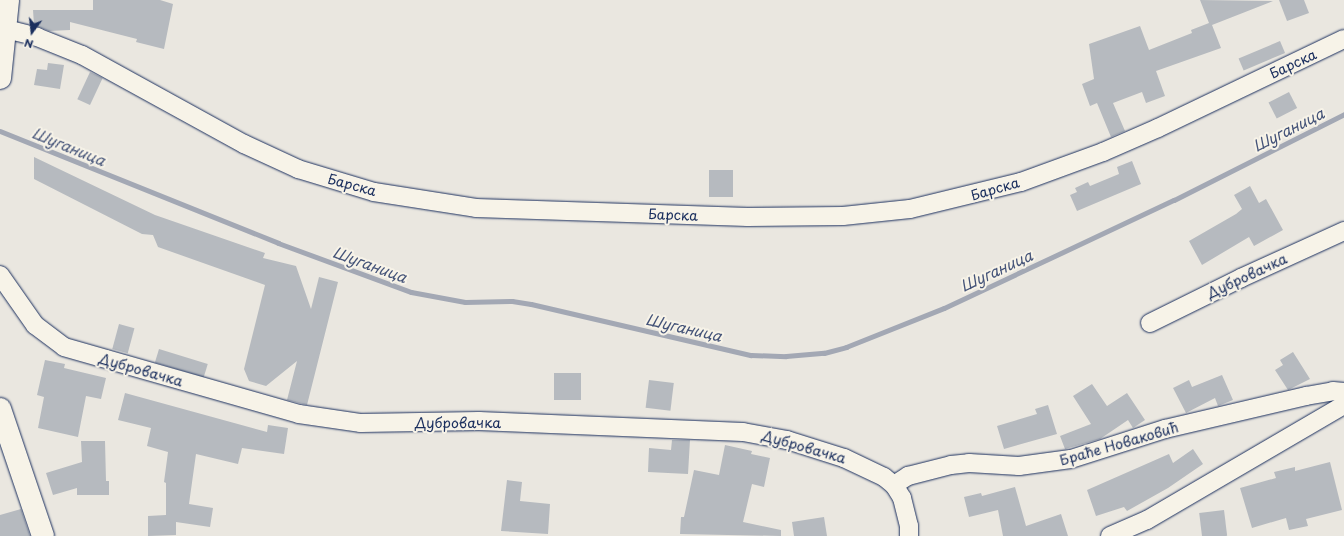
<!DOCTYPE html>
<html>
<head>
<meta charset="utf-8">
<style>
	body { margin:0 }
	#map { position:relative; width:1344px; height:536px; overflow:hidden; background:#eae7e0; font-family:"Playpen Sans",sans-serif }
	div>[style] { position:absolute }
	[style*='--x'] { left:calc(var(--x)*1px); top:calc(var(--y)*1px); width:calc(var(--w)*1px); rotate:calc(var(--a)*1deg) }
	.stream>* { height:5px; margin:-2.5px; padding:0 2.5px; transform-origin:2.5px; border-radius:2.5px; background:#a3a8b4 }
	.building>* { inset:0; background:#b6babf; transform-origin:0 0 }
	.roads { filter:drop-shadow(0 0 1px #1b2f5e) drop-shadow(0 0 1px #1b2f5e) }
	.street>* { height:18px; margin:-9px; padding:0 9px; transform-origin:9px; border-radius:9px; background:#f7f3e8 }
	.secondary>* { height:22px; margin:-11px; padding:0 11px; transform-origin:11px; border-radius:11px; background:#f7f3e8 }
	span { translate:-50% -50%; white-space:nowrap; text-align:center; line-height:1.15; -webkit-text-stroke:4px #f7f3e8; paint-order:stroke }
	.street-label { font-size:14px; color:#1b2f5e }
	.water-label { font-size:15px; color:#445378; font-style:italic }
	.north { position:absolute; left:12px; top:12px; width:40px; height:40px; -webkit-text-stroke:3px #f7f3e8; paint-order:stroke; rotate:195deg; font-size:11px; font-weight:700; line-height:16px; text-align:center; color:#1b2f5e }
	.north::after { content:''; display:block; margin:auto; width:14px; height:18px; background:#1b2f5e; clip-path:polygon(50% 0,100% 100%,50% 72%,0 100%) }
</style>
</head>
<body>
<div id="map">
	<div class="stream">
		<i style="--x:0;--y:131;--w:300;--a:21.9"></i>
		<i style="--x:278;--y:243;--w:142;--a:20.2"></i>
		<i style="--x:411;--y:292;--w:55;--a:10.5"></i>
		<i style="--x:465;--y:302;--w:47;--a:-1.2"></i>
		<i style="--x:512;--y:301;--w:19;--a:9"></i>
		<i style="--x:531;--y:304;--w:226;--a:13.1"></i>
		<i style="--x:751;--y:355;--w:35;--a:2"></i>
		<i style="--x:786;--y:356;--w:38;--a:-5"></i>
		<i style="--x:824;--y:353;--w:23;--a:-15"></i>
		<i style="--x:846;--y:347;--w:105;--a:-21.7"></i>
		<i style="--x:944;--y:308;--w:254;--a:-25.2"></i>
		<i style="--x:1174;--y:200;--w:191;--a:-26.8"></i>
	</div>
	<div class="building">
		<i style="clip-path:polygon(93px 0,160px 0,173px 4px,164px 49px,136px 42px,137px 39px,70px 22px,70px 30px,49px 31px,34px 25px,33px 10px,93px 10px)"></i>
		<i style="clip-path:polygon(1200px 0,1273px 1px,1212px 25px,1221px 48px,1156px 71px,1165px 96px,1146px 103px,1142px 92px,1113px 103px,1125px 131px,1111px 137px,1097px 103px,1090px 106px,1082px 84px,1094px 79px,1089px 44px,1140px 26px,1149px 50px,1192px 33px,1191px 30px,1209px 23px)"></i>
		<i style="clip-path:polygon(1279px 0,1304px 0,1309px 13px,1287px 21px)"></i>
		<i style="left:1280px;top:41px;width:13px;height:45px;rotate:67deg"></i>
		<i style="clip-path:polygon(48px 63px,64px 65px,60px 89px,34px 85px,37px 69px,47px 70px)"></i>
		<i style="left:90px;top:72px;width:14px;height:30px;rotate:25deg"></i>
		<i style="left:1289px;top:92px;width:18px;height:23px;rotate:63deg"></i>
		<i style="clip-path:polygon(34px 157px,155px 215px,265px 253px,263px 258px,296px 266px,311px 309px,319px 277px,338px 282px,307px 405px,287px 400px,297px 361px,266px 386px,249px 381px,244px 369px,265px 285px,158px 247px,153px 235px,142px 234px,34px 179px)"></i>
		<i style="clip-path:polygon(1132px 161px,1141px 184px,1077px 211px,1070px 195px,1077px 192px,1075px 188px,1088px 182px,1090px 186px,1119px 174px,1117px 167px)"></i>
		<i style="left:709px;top:170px;width:24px;height:27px"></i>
		<i style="clip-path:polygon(1250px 186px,1259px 203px,1266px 199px,1283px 230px,1254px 246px,1249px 237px,1202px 265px,1189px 241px,1236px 214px,1242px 209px,1234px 195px)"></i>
		<i style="left:119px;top:324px;width:16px;height:26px;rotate:15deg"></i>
		<i style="left:159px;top:349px;width:51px;height:14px;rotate:17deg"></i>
		<i style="clip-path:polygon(1293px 352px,1310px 379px,1288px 390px,1275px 370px,1283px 365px,1280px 360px)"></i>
		<i style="clip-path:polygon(45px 360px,65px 364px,64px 368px,106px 378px,101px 399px,86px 396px,78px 437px,38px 428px,44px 397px,37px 395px)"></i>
		<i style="left:554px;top:373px;width:27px;height:27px"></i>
		<i style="clip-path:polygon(1222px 375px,1233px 400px,1218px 406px,1215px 398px,1186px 413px,1173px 388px,1189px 380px,1192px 387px)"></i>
		<i style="left:649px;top:380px;width:25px;height:28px;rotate:7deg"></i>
		<i style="clip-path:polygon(1092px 384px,1107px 406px,1127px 393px,1145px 420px,1133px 428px,1128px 420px,1100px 439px,1065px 449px,1060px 436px,1091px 424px,1073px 396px)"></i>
		<i style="clip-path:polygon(125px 393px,267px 432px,268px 425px,288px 428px,284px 454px,242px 448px,238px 464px,196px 454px,189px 504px,213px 508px,210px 527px,176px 522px,176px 535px,148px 536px,148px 516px,166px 515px,166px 483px,164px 482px,168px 452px,147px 446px,151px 428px,118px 420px)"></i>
		<i style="clip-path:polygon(1048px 405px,1057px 434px,1004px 449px,997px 426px,1037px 414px,1035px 409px)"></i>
		<i style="clip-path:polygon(672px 440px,690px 440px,688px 474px,648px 472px,649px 448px,671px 450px)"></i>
		<i style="clip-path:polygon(81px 441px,105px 441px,106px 481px,109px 481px,109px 495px,77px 495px,77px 488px,53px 495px,46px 473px,82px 462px)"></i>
		<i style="clip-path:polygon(725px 445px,752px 451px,751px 454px,770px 458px,764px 487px,752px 484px,743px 522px,781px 530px,781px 536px,680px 534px,681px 517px,684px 517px,694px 470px,719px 475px)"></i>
		<i style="clip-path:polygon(1193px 449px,1203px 464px,1168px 488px,1127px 511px,1124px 507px,1096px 516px,1087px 490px,1169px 454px,1173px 463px)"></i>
		<i style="clip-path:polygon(1330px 462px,1342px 510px,1306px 519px,1308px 526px,1289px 530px,1286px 518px,1252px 528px,1240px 488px,1276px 478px,1274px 472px,1295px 467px,1295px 471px)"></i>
		<i style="clip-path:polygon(507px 480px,522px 482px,520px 501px,550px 504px,548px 534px,501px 531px)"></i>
		<i style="clip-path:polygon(1015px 487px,1026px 526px,1061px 514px,1068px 536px,1003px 536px,998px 510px,969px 517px,964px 497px,981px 493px,982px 496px)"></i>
		<i style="clip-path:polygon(21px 509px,30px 536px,0 536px,0 515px)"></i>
		<i style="left:1224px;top:510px;width:26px;height:25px;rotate:83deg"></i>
		<i style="clip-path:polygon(824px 517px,827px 536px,794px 536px,792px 522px)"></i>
	</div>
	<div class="roads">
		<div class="street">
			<i style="--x:6;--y:29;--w:32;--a:14"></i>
			<i style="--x:37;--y:37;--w:48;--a:21.8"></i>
			<i style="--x:82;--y:55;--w:185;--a:28.8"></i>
			<i style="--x:244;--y:144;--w:60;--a:24.8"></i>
			<i style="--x:298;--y:169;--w:79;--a:16.8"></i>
			<i style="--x:374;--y:192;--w:103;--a:8.9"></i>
			<i style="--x:476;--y:208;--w:272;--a:1.9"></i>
			<i style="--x:748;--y:217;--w:95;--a:-0.6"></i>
			<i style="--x:843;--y:216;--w:67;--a:-6"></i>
			<i style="--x:910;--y:209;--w:114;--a:-13.7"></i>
			<i style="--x:1021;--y:182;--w:87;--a:-20.1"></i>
			<i style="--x:1103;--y:152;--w:60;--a:-23.6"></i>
			<i style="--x:1158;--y:128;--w:206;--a:-25.6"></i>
			<i style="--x:0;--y:275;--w:61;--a:55"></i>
			<i style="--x:35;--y:325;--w:36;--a:37"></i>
			<i style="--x:64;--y:347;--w:244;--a:15.9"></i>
			<i style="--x:299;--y:414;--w:63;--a:8.3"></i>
			<i style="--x:361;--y:423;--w:118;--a:-1"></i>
			<i style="--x:479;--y:421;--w:264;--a:2.4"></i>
			<i style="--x:743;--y:432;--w:45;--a:10.3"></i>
			<i style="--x:787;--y:440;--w:60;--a:17.5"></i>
			<i style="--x:844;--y:458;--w:44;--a:25.4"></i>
			<i style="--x:884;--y:477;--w:13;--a:39"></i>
			<i style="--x:894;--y:485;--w:15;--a:58"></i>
			<i style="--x:902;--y:498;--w:29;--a:76"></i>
			<i style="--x:909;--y:526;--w:10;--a:90"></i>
			<i style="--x:1150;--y:323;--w:102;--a:-26.3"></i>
			<i style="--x:1241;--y:278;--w:113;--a:-24.5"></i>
			<i style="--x:894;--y:485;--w:17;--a:-33"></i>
			<i style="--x:908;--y:476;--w:44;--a:-14.3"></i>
			<i style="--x:951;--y:465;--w:18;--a:-6"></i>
			<i style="--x:969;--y:463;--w:50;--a:3.4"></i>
			<i style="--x:1019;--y:466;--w:52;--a:-7.7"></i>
			<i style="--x:1071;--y:459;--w:99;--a:-17.7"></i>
			<i style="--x:1165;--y:429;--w:145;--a:-13.2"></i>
			<i style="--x:1306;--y:396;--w:27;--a:-10"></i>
			<i style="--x:1333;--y:391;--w:11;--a:5"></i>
			<i style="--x:1110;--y:536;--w:40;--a:-23.4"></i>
			<i style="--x:1147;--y:520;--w:228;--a:-30.3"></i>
		</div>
		<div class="secondary">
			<i style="--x:0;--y:78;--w:78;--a:-84.1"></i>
			<i style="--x:0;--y:409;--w:134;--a:71.3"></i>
		</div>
	</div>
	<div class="street-label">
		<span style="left:1293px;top:64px;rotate:-25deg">Барска</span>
		<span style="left:352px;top:185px;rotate:15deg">Барска</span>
		<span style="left:995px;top:189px;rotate:-16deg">Барска</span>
		<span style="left:673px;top:215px;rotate:2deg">Барска</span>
		<span style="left:1247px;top:276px;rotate:-25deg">Дубровачка</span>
		<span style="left:141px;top:370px;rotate:16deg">Дубровачка</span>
		<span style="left:458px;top:423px">Дубровачка</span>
		<span style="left:1119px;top:444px;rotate:-16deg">Браће Новаковић</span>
		<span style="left:804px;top:447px;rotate:16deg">Дубровачка</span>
	</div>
	<div class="water-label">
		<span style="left:1288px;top:129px;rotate:-27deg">Шуганица</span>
		<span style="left:69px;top:146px;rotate:22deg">Шуганица</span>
		<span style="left:370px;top:264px;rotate:20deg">Шуганица</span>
		<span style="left:996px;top:270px;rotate:-25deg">Шуганица</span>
		<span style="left:684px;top:327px;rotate:13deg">Шуганица</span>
	</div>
	<div class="north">N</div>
</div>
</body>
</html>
